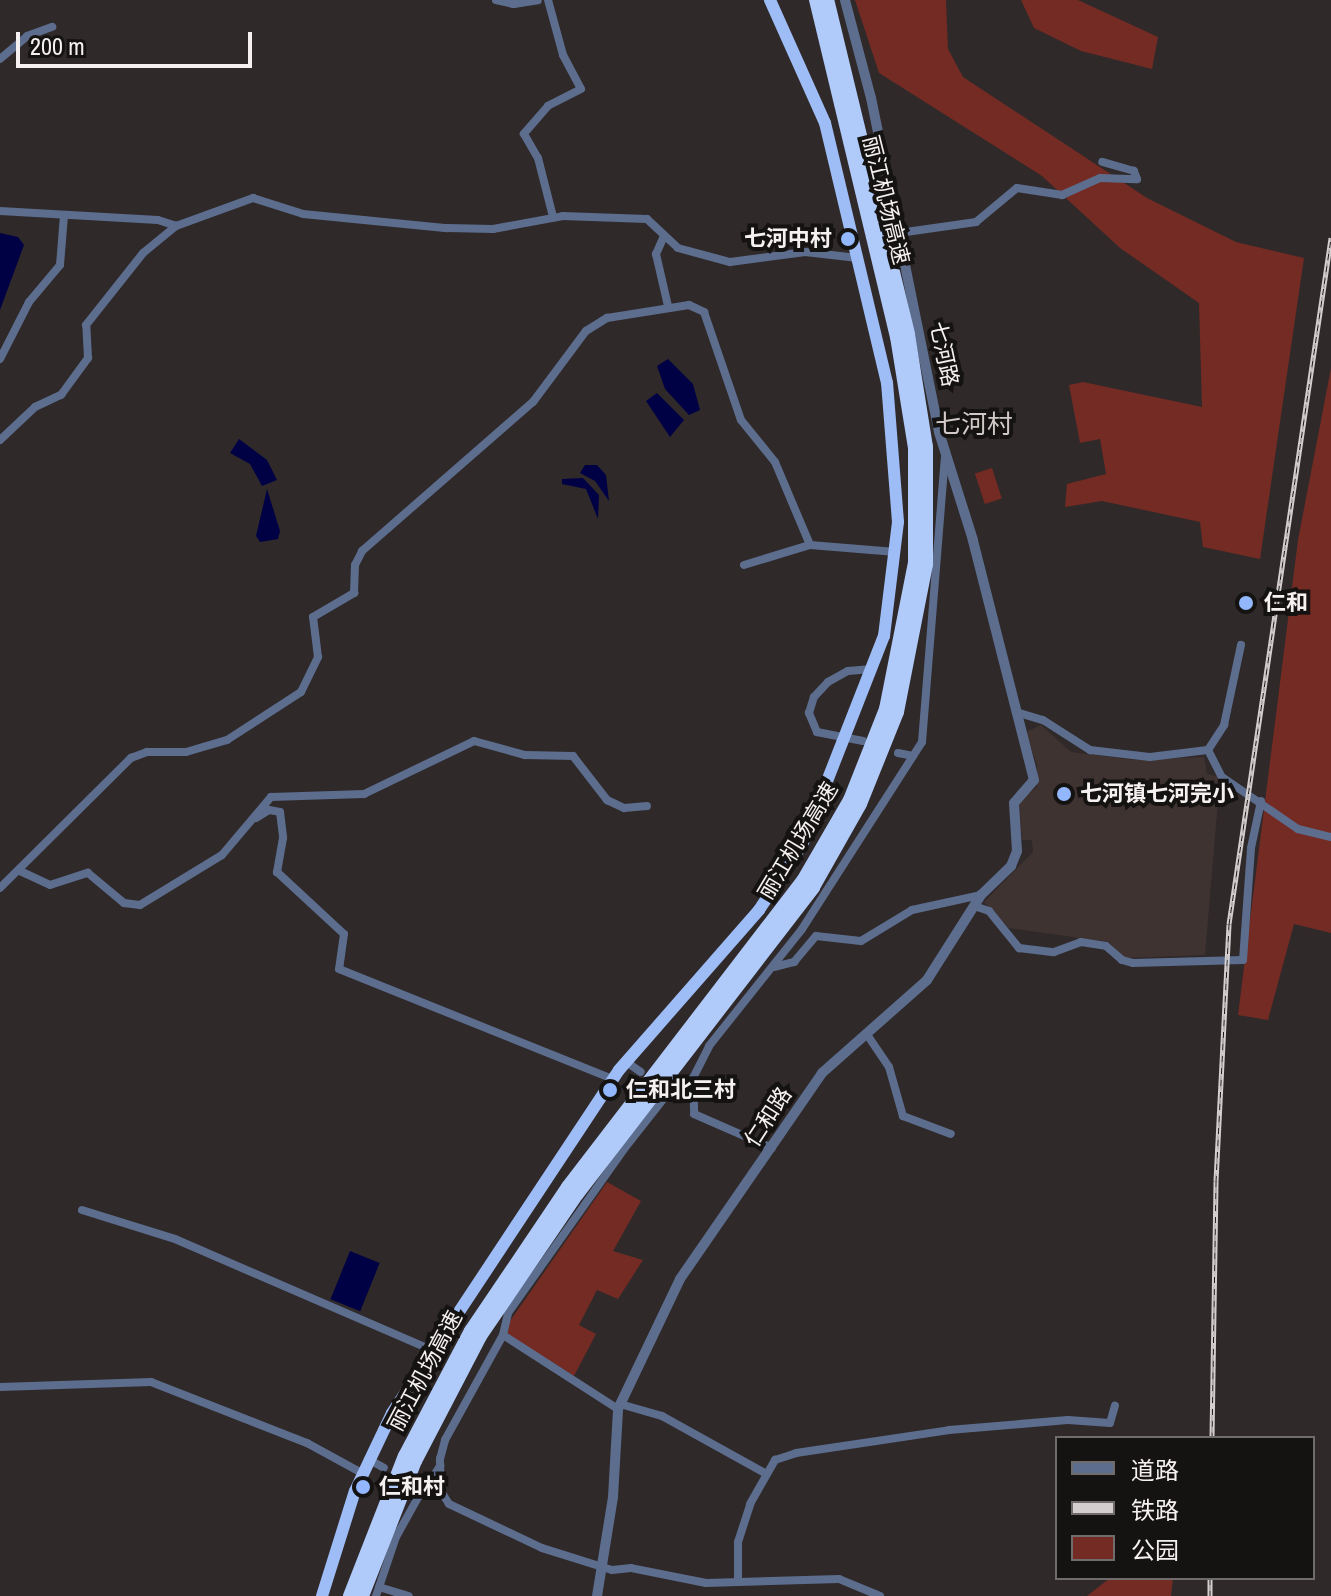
<!DOCTYPE html>
<html>
<head>
<meta charset="utf-8">
<style>
	body { margin:0 }
	#map { position:relative; width:1331px; height:1596px; overflow:hidden; background:#2f2929; font-family:"Archivo Narrow","Noto Sans SC",sans-serif }
	div>[style] { position:absolute }
	[style*='--x'] { left:calc(var(--x)*1px); top:calc(var(--y)*1px); width:calc(var(--w)*1px); rotate:calc(var(--a)*1deg) }
	.built>* { inset:0; background:#3f3331 }
	.green>* { inset:0; background:#732b24; transform-origin:0 0 }
	.water>* { inset:0; background:#000045; transform-origin:0 0 }
	.minor>* { height:8px; margin:-4px; padding:0 4px; transform-origin:4px; border-radius:4px; background:#5c6d8e }
	.tertiary>* { height:10px; margin:-5px; padding:0 5px; transform-origin:5px; border-radius:5px; background:#5c6d8e }
	.trunk>* { height:12px; margin:-6px; padding:0 6px; transform-origin:6px; border-radius:6px; background:#9ebcf6 }
	.motorway>* { height:14px; margin:-7px; padding:0 7px; transform-origin:7px; border-radius:7px; background:#b0cafa }
	.rail>* { height:5px; margin-top:-2.5px; transform-origin:0; background:repeating-linear-gradient(90deg,#151312 0 6px,#d4cfce 0 12px); box-sizing:border-box; border-block:2px solid #d4cfce }
	.dots>* { width:22px; height:22px; translate:-50% -50%; box-sizing:border-box; border:4px solid #151312; border-radius:50% }
	span { translate:-50% -50%; white-space:nowrap; text-align:center; line-height:1.15; -webkit-text-stroke:8px #151312; paint-order:stroke }
	.street-label { font-size:22px; color:#f5f1f0 }
	.poi-label { font-size:22px; color:#f5f1f0; font-weight:700 }
	.right { translate:-100% -50%; text-align:right }
	.left { translate:0 -50%; text-align:left }
	.quarter-label { font-size:26px; color:#d0c9c8 }
	.legend { position:absolute; left:1055px; top:1436px; width:260px; height:144px; box-sizing:border-box; background:#151312; border:2px solid #6f6c6b; margin:0; padding:10px 14px; list-style:none; font-size:24px; color:#f5f1f0 }
	.legend li { display:flex; align-items:center; gap:16px; height:40px }
	.legend b { width:40px; border:2px solid #6f6c6b }
	.scale { position:absolute; left:16px; top:32px; width:236px; height:36px; box-sizing:border-box; border:4px solid #f5f1f0; border-top:0; padding-left:10px; font-size:24px; line-height:28px; white-space:nowrap; color:#f5f1f0; -webkit-text-stroke:6px #151312; paint-order:stroke }
</style>
</head>
<body>
<div id="map">
	<div class="built">
		<i style="clip-path:polygon(1041px 725px,1071px 752px,1134px 760px,1204px 757px,1207px 774px,1220px 777px,1205px 955px,1122px 958px,1109px 942px,1009px 928px,984px 902px,1033px 852px,1032px 840px,1022px 840px,1019px 801px,1037px 787px,1037px 765px,1026px 732px)"></i>
	</div>
	<div class="green">
		<i style="clip-path:polygon(855px 0,946px 0,948px 49px,963px 77px,1147px 198px,1236px 242px,1304px 258px,1260px 559px,1203px 547px,1200px 522px,1102px 501px,1065px 507px,1067px 484px,1106px 474px,1100px 439px,1080px 443px,1069px 385px,1083px 382px,1202px 407px,1199px 303px,1120px 248px,1042px 176px,879px 73px)"></i>
		<i style="clip-path:polygon(1021px 0,1078px 0,1158px 37px,1152px 69px,1081px 51px,1034px 28px)"></i>
		<i style="clip-path:polygon(1331px 368px,1331px 933px,1294px 924px,1268px 1020px,1238px 1015px,1298px 540px)"></i>
		<i style="left:992px;top:468px;width:32px;height:18px;rotate:72deg"></i>
		<i style="clip-path:polygon(607px 1182px,641px 1201px,613px 1251px,643px 1260px,618px 1299px,597px 1290px,579px 1325px,596px 1334px,574px 1376px,507px 1335px,510px 1321px)"></i>
		<i style="clip-path:polygon(1110px 1578px,1173px 1578px,1171px 1596px,1087px 1596px)"></i>
	</div>
	<div class="water">
		<i style="clip-path:polygon(0 233px,18px 237px,24px 245px,0 310px)"></i>
		<i style="clip-path:polygon(668px 359px,693px 384px,700px 410px,689px 415px,665px 389px,657px 366px)"></i>
		<i style="clip-path:polygon(657px 393px,684px 420px,670px 437px,646px 401px)"></i>
		<i style="clip-path:polygon(239px 439px,267px 460px,277px 480px,262px 486px,250px 464px,230px 453px)"></i>
		<i style="clip-path:polygon(585px 465px,597px 465px,606px 475px,609px 501px,595px 481px,580px 473px)"></i>
		<i style="clip-path:polygon(583px 478px,599px 495px,598px 519px,586px 489px,562px 484px,562px 479px)"></i>
		<i style="clip-path:polygon(267px 489px,280px 531px,278px 539px,260px 542px,256px 536px)"></i>
		<i style="left:350px;top:1251px;width:32px;height:52px;rotate:22deg"></i>
	</div>
	<div class="minor">
		<i style="--x:496;--y:0;--w:18;--a:13"></i>
		<i style="--x:514;--y:4;--w:24;--a:-9"></i>
		<i style="--x:548;--y:0;--w:57;--a:74.7"></i>
		<i style="--x:563;--y:55;--w:38;--a:62"></i>
		<i style="--x:581;--y:89;--w:37;--a:153"></i>
		<i style="--x:548;--y:106;--w:37;--a:131"></i>
		<i style="--x:524;--y:134;--w:28;--a:60"></i>
		<i style="--x:538;--y:158;--w:61;--a:75.7"></i>
		<i style="--x:0;--y:59;--w:35;--a:-40"></i>
		<i style="--x:27;--y:36;--w:27;--a:-20"></i>
		<i style="--x:0;--y:211;--w:158;--a:3.3"></i>
		<i style="--x:158;--y:220;--w:19;--a:18"></i>
		<i style="--x:176;--y:226;--w:82;--a:-20"></i>
		<i style="--x:253;--y:198;--w:52;--a:17.7"></i>
		<i style="--x:303;--y:214;--w:145;--a:5.6"></i>
		<i style="--x:447;--y:228;--w:46;--a:1.2"></i>
		<i style="--x:493;--y:229;--w:71;--a:-10.5"></i>
		<i style="--x:563;--y:216;--w:84;--a:2"></i>
		<i style="--x:647;--y:219;--w:42;--a:43.1"></i>
		<i style="--x:678;--y:248;--w:54;--a:15.1"></i>
		<i style="--x:730;--y:262;--w:76;--a:-7.6"></i>
		<i style="--x:805;--y:252;--w:53;--a:6.5"></i>
		<i style="--x:899;--y:233;--w:78;--a:-8.1"></i>
		<i style="--x:976;--y:222;--w:53;--a:-39.7"></i>
		<i style="--x:1017;--y:188;--w:46;--a:8.8"></i>
		<i style="--x:1062;--y:195;--w:42;--a:-24.1"></i>
		<i style="--x:1100;--y:178;--w:37;--a:2"></i>
		<i style="--x:1137;--y:179;--w:9;--a:-111"></i>
		<i style="--x:1134;--y:171;--w:33;--a:-164"></i>
		<i style="--x:664;--y:236;--w:20;--a:114"></i>
		<i style="--x:656;--y:254;--w:53;--a:77"></i>
		<i style="--x:0;--y:359;--w:64;--a:-63"></i>
		<i style="--x:29;--y:302;--w:48;--a:-50"></i>
		<i style="--x:60;--y:265;--w:50;--a:-85.4"></i>
		<i style="--x:0;--y:440;--w:48;--a:-43.3"></i>
		<i style="--x:35;--y:407;--w:29;--a:-25"></i>
		<i style="--x:61;--y:395;--w:46;--a:-53.9"></i>
		<i style="--x:88;--y:358;--w:33;--a:-93"></i>
		<i style="--x:86;--y:325;--w:92;--a:-51.6"></i>
		<i style="--x:143;--y:253;--w:43;--a:-39.3"></i>
		<i style="--x:744;--y:565;--w:69;--a:-16.9"></i>
		<i style="--x:810;--y:545;--w:86;--a:4.7"></i>
		<i style="--x:1016;--y:712;--w:28;--a:17"></i>
		<i style="--x:1043;--y:720;--w:56;--a:32.6"></i>
		<i style="--x:1090;--y:750;--w:60;--a:6.7"></i>
		<i style="--x:1150;--y:757;--w:58;--a:-6.9"></i>
		<i style="--x:1208;--y:750;--w:30;--a:-57"></i>
		<i style="--x:1224;--y:725;--w:82;--a:-78"></i>
		<i style="--x:863;--y:741;--w:47;--a:-168.9"></i>
		<i style="--x:817;--y:732;--w:21;--a:-113"></i>
		<i style="--x:809;--y:713;--w:17;--a:-73"></i>
		<i style="--x:814;--y:697;--w:21;--a:-47"></i>
		<i style="--x:828;--y:682;--w:23;--a:-29"></i>
		<i style="--x:848;--y:671;--w:24;--a:-5"></i>
		<i style="--x:1208;--y:750;--w:30;--a:63"></i>
		<i style="--x:1222;--y:777;--w:92;--a:34.4"></i>
		<i style="--x:1298;--y:829;--w:34;--a:14"></i>
		<i style="--x:898;--y:753;--w:15;--a:11"></i>
		<i style="--x:256;--y:818;--w:15;--a:-32"></i>
		<i style="--x:269;--y:810;--w:11;--a:10"></i>
		<i style="--x:280;--y:812;--w:26;--a:83"></i>
		<i style="--x:283;--y:838;--w:35;--a:100"></i>
		<i style="--x:277;--y:872;--w:91;--a:42.8"></i>
		<i style="--x:344;--y:934;--w:35;--a:98"></i>
		<i style="--x:339;--y:969;--w:294;--a:21.9"></i>
		<i style="--x:20;--y:871;--w:33;--a:25"></i>
		<i style="--x:50;--y:885;--w:40;--a:-18"></i>
		<i style="--x:88;--y:873;--w:47;--a:39.8"></i>
		<i style="--x:124;--y:903;--w:16;--a:7"></i>
		<i style="--x:140;--y:905;--w:96;--a:-31.4"></i>
		<i style="--x:222;--y:855;--w:76;--a:-49.8"></i>
		<i style="--x:271;--y:797;--w:93;--a:-1.8"></i>
		<i style="--x:364;--y:794;--w:122;--a:-25.7"></i>
		<i style="--x:474;--y:741;--w:53;--a:15.4"></i>
		<i style="--x:525;--y:755;--w:48;--a:1.2"></i>
		<i style="--x:573;--y:756;--w:56;--a:52.3"></i>
		<i style="--x:607;--y:800;--w:19;--a:25"></i>
		<i style="--x:624;--y:808;--w:23;--a:-5"></i>
		<i style="--x:0;--y:888;--w:185;--a:-44.8"></i>
		<i style="--x:131;--y:758;--w:17;--a:-21"></i>
		<i style="--x:147;--y:752;--w:39;--a:0"></i>
		<i style="--x:186;--y:752;--w:43;--a:-16.3"></i>
		<i style="--x:227;--y:740;--w:88;--a:-33"></i>
		<i style="--x:301;--y:692;--w:39;--a:-64"></i>
		<i style="--x:318;--y:657;--w:40;--a:-97.1"></i>
		<i style="--x:313;--y:617;--w:48;--a:-30.3"></i>
		<i style="--x:354;--y:593;--w:28;--a:-88"></i>
		<i style="--x:355;--y:565;--w:16;--a:-63"></i>
		<i style="--x:362;--y:551;--w:227;--a:-41.1"></i>
		<i style="--x:533;--y:402;--w:89;--a:-53.3"></i>
		<i style="--x:586;--y:331;--w:25;--a:-32"></i>
		<i style="--x:607;--y:318;--w:83;--a:-9"></i>
		<i style="--x:689;--y:305;--w:17;--a:25"></i>
		<i style="--x:704;--y:312;--w:114;--a:71.1"></i>
		<i style="--x:741;--y:420;--w:54;--a:51"></i>
		<i style="--x:775;--y:462;--w:90;--a:67.1"></i>
		<i style="--x:974;--y:906;--w:16;--a:18"></i>
		<i style="--x:989;--y:911;--w:48;--a:51"></i>
		<i style="--x:1019;--y:948;--w:35;--a:7"></i>
		<i style="--x:1054;--y:952;--w:29;--a:-20"></i>
		<i style="--x:1081;--y:942;--w:25;--a:9"></i>
		<i style="--x:1106;--y:946;--w:21;--a:41"></i>
		<i style="--x:1122;--y:960;--w:11;--a:15"></i>
		<i style="--x:1133;--y:963;--w:110;--a:-1.6"></i>
		<i style="--x:1243;--y:960;--w:112;--a:-85.9"></i>
		<i style="--x:1251;--y:848;--w:48;--a:-78"></i>
		<i style="--x:774;--y:967;--w:21;--a:-14"></i>
		<i style="--x:794;--y:962;--w:34;--a:-50"></i>
		<i style="--x:816;--y:936;--w:45;--a:6.3"></i>
		<i style="--x:861;--y:941;--w:60;--a:-31.3"></i>
		<i style="--x:912;--y:910;--w:71;--a:-12.3"></i>
		<i style="--x:866;--y:1033;--w:41;--a:55.9"></i>
		<i style="--x:889;--y:1067;--w:51;--a:74.1"></i>
		<i style="--x:903;--y:1116;--w:51;--a:20.6"></i>
		<i style="--x:625;--y:1061;--w:19;--a:35"></i>
		<i style="--x:693;--y:1079;--w:35;--a:88"></i>
		<i style="--x:694;--y:1114;--w:85;--a:23.6"></i>
		<i style="--x:82;--y:1210;--w:97;--a:17.3"></i>
		<i style="--x:175;--y:1239;--w:280;--a:23.4"></i>
		<i style="--x:503;--y:1335;--w:137;--a:32.8"></i>
		<i style="--x:0;--y:1387;--w:151;--a:-1.9"></i>
		<i style="--x:151;--y:1382;--w:168;--a:21.4"></i>
		<i style="--x:307;--y:1443;--w:63;--a:28.6"></i>
		<i style="--x:620;--y:1404;--w:44;--a:15.9"></i>
		<i style="--x:662;--y:1416;--w:118;--a:29"></i>
		<i style="--x:368;--y:1459;--w:18;--a:29"></i>
		<i style="--x:418;--y:1484;--w:14;--a:-17"></i>
		<i style="--x:431;--y:1480;--w:17;--a:-57"></i>
		<i style="--x:738;--y:1582;--w:40;--a:-90"></i>
		<i style="--x:738;--y:1542;--w:40;--a:-72"></i>
		<i style="--x:750;--y:1504;--w:51;--a:-60.4"></i>
		<i style="--x:775;--y:1460;--w:22;--a:-18"></i>
		<i style="--x:796;--y:1453;--w:155;--a:-8.5"></i>
		<i style="--x:949;--y:1430;--w:119;--a:-4.8"></i>
		<i style="--x:1068;--y:1420;--w:42;--a:4.1"></i>
		<i style="--x:1110;--y:1423;--w:18;--a:-74"></i>
		<i style="--x:379;--y:1587;--w:31;--a:17"></i>
		<i style="--x:376;--y:1596;--w:62;--a:-71.3"></i>
		<i style="--x:396;--y:1537;--w:62;--a:-60.9"></i>
		<i style="--x:880;--y:1596;--w:44;--a:-157.5"></i>
		<i style="--x:839;--y:1579;--w:133;--a:178.3"></i>
		<i style="--x:706;--y:1583;--w:76;--a:-168.7"></i>
		<i style="--x:631;--y:1568;--w:19;--a:174"></i>
		<i style="--x:612;--y:1570;--w:73;--a:-162.6"></i>
		<i style="--x:542;--y:1548;--w:103;--a:-154.7"></i>
		<i style="--x:449;--y:1504;--w:15;--a:-122"></i>
		<i style="--x:441;--y:1491;--w:32;--a:-92"></i>
		<i style="--x:440;--y:1459;--w:20;--a:-75"></i>
		<i style="--x:445;--y:1440;--w:120;--a:-61.1"></i>
		<i style="--x:503;--y:1335;--w:23;--a:-77"></i>
		<i style="--x:508;--y:1313;--w:201;--a:-54.7"></i>
		<i style="--x:624;--y:1149;--w:71;--a:-51.8"></i>
		<i style="--x:668;--y:1093;--w:15;--a:-16"></i>
		<i style="--x:682;--y:1089;--w:16;--a:-45"></i>
		<i style="--x:693;--y:1078;--w:36;--a:-63"></i>
		<i style="--x:709;--y:1046;--w:149;--a:-51.5"></i>
		<i style="--x:802;--y:929;--w:222;--a:-57.3"></i>
		<i style="--x:922;--y:742;--w:285;--a:-85.4"></i>
	</div>
	<div class="tertiary">
		<i style="--x:597;--y:1596;--w:100;--a:-80.8"></i>
		<i style="--x:613;--y:1497;--w:88;--a:-86.7"></i>
		<i style="--x:618;--y:1409;--w:144;--a:-64.5"></i>
		<i style="--x:680;--y:1279;--w:250;--a:-55.4"></i>
		<i style="--x:822;--y:1073;--w:140;--a:-41.5"></i>
		<i style="--x:927;--y:980;--w:101;--a:-57.6"></i>
		<i style="--x:981;--y:895;--w:42;--a:-44"></i>
		<i style="--x:1011;--y:866;--w:16;--a:-68"></i>
		<i style="--x:1017;--y:851;--w:48;--a:-93.6"></i>
		<i style="--x:1014;--y:803;--w:30;--a:-49"></i>
		<i style="--x:1034;--y:780;--w:248;--a:-104.3"></i>
		<i style="--x:973;--y:540;--w:113;--a:-107.5"></i>
		<i style="--x:939;--y:432;--w:341;--a:-101.5"></i>
		<i style="--x:871;--y:98;--w:101;--a:-104.9"></i>
	</div>
	<div class="trunk">
		<i style="--x:322;--y:1596;--w:110;--a:-72.6"></i>
		<i style="--x:355;--y:1491;--w:86;--a:-64.6"></i>
		<i style="--x:392;--y:1413;--w:411;--a:-56.5"></i>
		<i style="--x:619;--y:1070;--w:213;--a:-48.8"></i>
		<i style="--x:759;--y:910;--w:78;--a:-56.5"></i>
		<i style="--x:802;--y:845;--w:225;--a:-68.6"></i>
		<i style="--x:884;--y:636;--w:115;--a:-83"></i>
		<i style="--x:898;--y:522;--w:139;--a:-94.5"></i>
		<i style="--x:887;--y:383;--w:267;--a:-103.4"></i>
		<i style="--x:825;--y:123;--w:135;--a:-114.1"></i>
	</div>
	<div class="motorway">
		<i style="--x:350;--y:1596;--w:150;--a:-68.6"></i>
		<i style="--x:405;--y:1456;--w:141;--a:-62.2"></i>
		<i style="--x:471;--y:1331;--w:174;--a:-56"></i>
		<i style="--x:568;--y:1187;--w:386;--a:-52.5"></i>
		<i style="--x:803;--y:881;--w:94;--a:-59.9"></i>
		<i style="--x:850;--y:800;--w:98;--a:-68.4"></i>
		<i style="--x:886;--y:709;--w:149;--a:-78.8"></i>
		<i style="--x:915;--y:563;--w:115;--a:-90"></i>
		<i style="--x:915;--y:448;--w:112;--a:-99.2"></i>
		<i style="--x:897;--y:337;--w:347;--a:-103.5"></i>
		<i style="--x:362;--y:1596;--w:145;--a:-68.6"></i>
		<i style="--x:415;--y:1461;--w:141;--a:-62.5"></i>
		<i style="--x:480;--y:1336;--w:172;--a:-55.7"></i>
		<i style="--x:577;--y:1194;--w:387;--a:-52.4"></i>
		<i style="--x:813;--y:887;--w:95;--a:-60.5"></i>
		<i style="--x:860;--y:804;--w:99;--a:-68.1"></i>
		<i style="--x:897;--y:712;--w:151;--a:-78.9"></i>
		<i style="--x:926;--y:564;--w:117;--a:-90"></i>
		<i style="--x:926;--y:447;--w:114;--a:-99.1"></i>
		<i style="--x:908;--y:334;--w:344;--a:-103.6"></i>
	</div>
	<div class="rail">
		<i style="--x:1212;--y:1438;--w:257;--a:-89.1"></i>
		<i style="--x:1216;--y:1181;--w:257;--a:-87.1"></i>
		<i style="--x:1229;--y:924;--w:694;--a:-81.54"></i>
		<i style="--x:1210;--y:1596;--w:18;--a:-90"></i>
	</div>
	<div class="dots">
		<i style="left:848px;top:239px;background:#93b7fd"></i>
		<i style="left:1246px;top:603px;background:#93b7fd"></i>
		<i style="left:1064px;top:794px;background:#93b7fd"></i>
		<i style="left:610px;top:1090px;background:#93b7fd"></i>
		<i style="left:363px;top:1487px;background:#93b7fd"></i>
	</div>
	<div class="street-label">
		<span style="left:886px;top:200px;rotate:76deg">丽江机场高速</span>
		<span style="left:944px;top:354px;rotate:78deg">七河路</span>
		<span style="left:798px;top:841px;rotate:-59deg">丽江机场高速</span>
		<span style="left:768px;top:1117px;rotate:-57deg">仁和路</span>
		<span style="left:425px;top:1371px;rotate:-62deg">丽江机场高速</span>
	</div>
	<div class="poi-label">
		<span class="right" style="left:832px;top:239px">七河中村</span>
		<span class="left" style="left:1264px;top:603px">仁和</span>
		<span class="left" style="left:1080px;top:794px">七河镇七河完小</span>
		<span class="left" style="left:626px;top:1090px">仁和北三村</span>
		<span class="left" style="left:379px;top:1487px">仁和村</span>
	</div>
	<div class="quarter-label">
		<span style="left:974px;top:424px">七河村</span>
	</div>
	<ul class="legend">
	<li><b style="height:10px;background:#5c6d8e"></b>道路</li>
	<li><b style="height:10px;background:#d4cfce"></b>铁路</li>
	<li><b style="height:22px;background:#732b24"></b>公园</li>
	</ul>
	<div class="scale">200 m</div>
</div>
</body>
</html>
